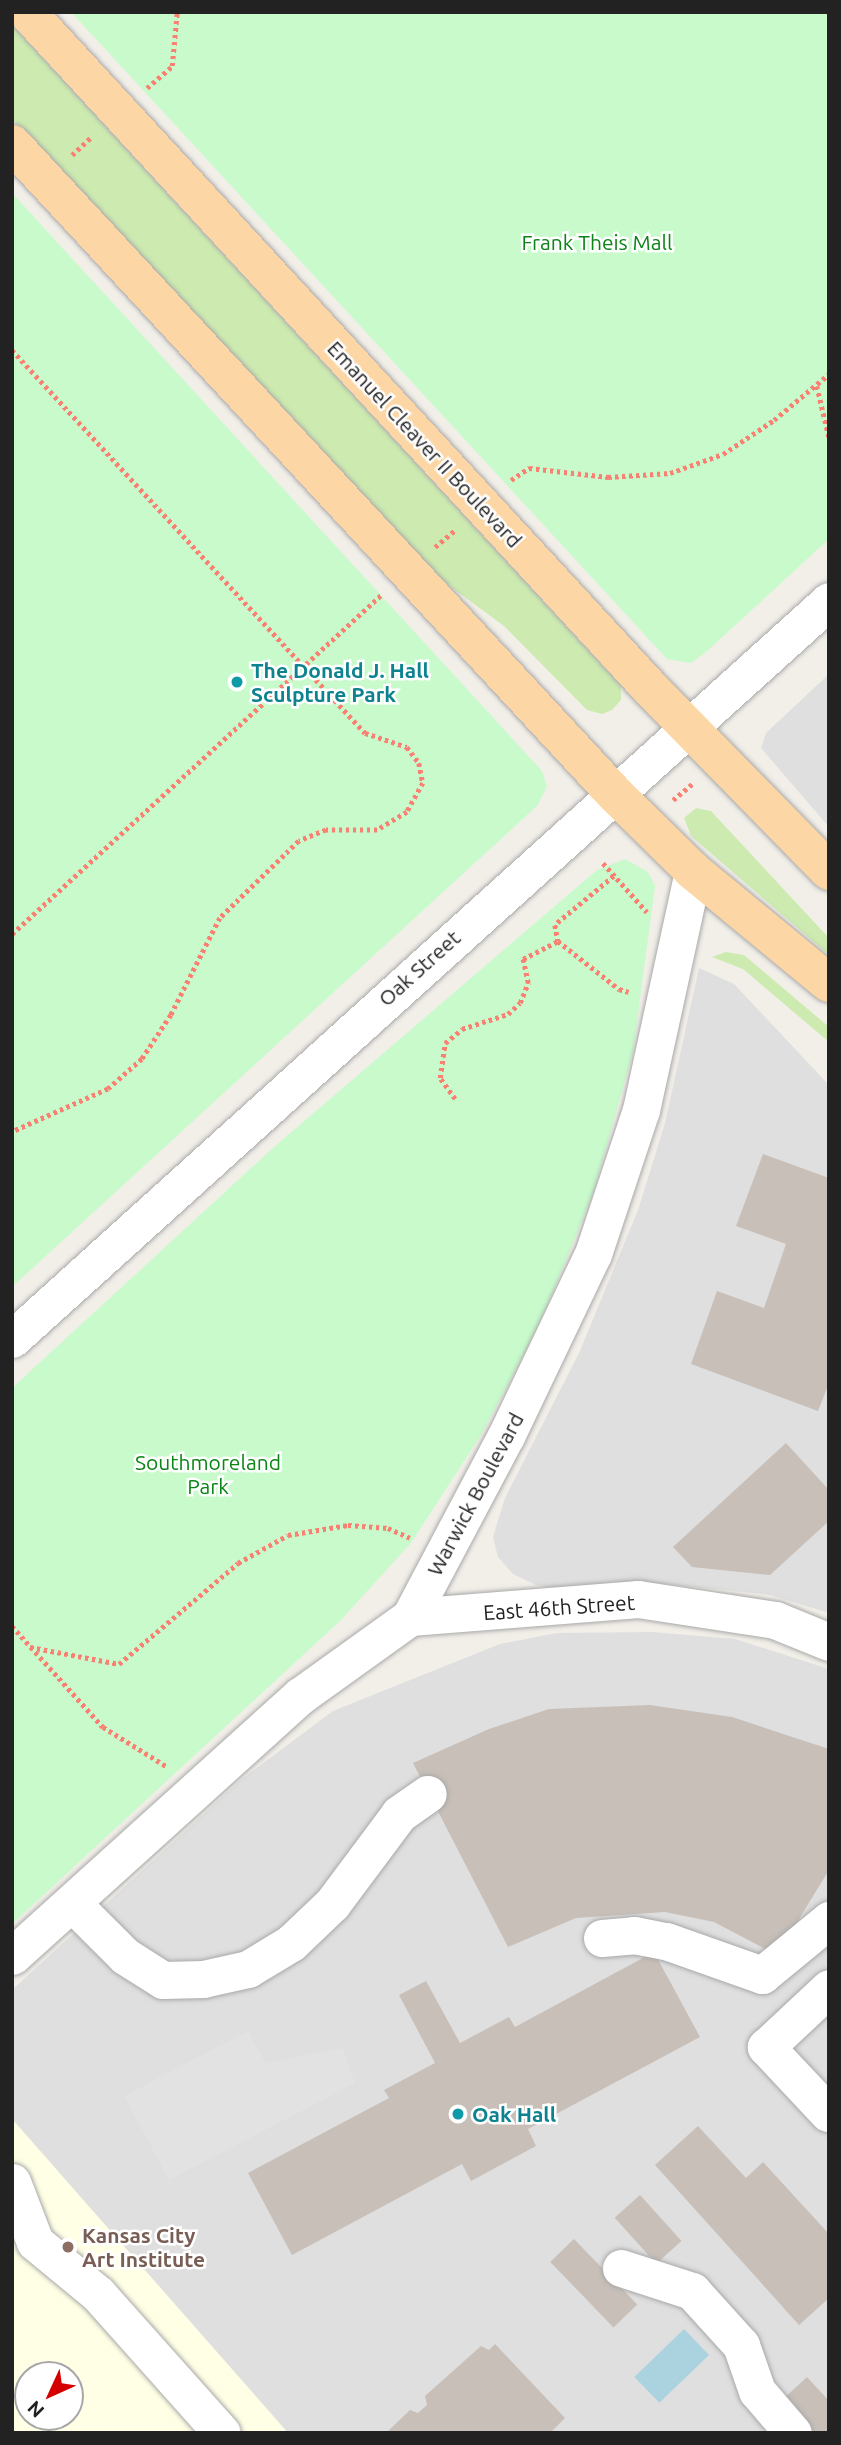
<!DOCTYPE html>
<html>
<head>
<meta charset="utf-8">
<style>
	body { margin:0 }
	#map { position:relative; width:841px; height:2445px; overflow:hidden; background:#f2efe9; font-family:Ubuntu,sans-serif }
	div>[style] { position:absolute }
	[style*='--x'] { left:calc(var(--x)*1px); top:calc(var(--y)*1px); width:calc(var(--w)*1px); rotate:calc(var(--a)*1deg) }
	.residential>* { inset:0; background:#e0dfdf }
	.education>* { inset:0; background:#ffffe5 }
	.grass>* { inset:0; background:#cdebb0 }
	.park>* { inset:0; background:#c8facc }
	.parking>* { inset:0; background:#e2e2e2 }
	.water>* { inset:0; background:#aad3df; transform-origin:0 0 }
	.building>* { inset:0; background:#c7bfb8; transform-origin:0 0 }
	.path>* { height:4.5px; margin-top:-2.25px; transform-origin:0; background:repeating-linear-gradient(90deg,#fa8072 0 3.5px,transparent 0 7px) }
	.roads { filter:drop-shadow(0 0 2px #a9a9a9) drop-shadow(0 0 2px #a9a9a9) }
	.minor>* { height:37px; margin:-18.5px; padding:0 18.5px; transform-origin:18.5px; border-radius:18.5px; background:#fff }
	.major>* { height:38px; margin:-19px; padding:0 19px; transform-origin:19px; border-radius:19px; background:#fcd6a4 }
	.dots>* { width:19px; height:19px; translate:-50% -50%; box-sizing:border-box; border:4px solid #fff; border-radius:50% }
	span { translate:-50% -50%; white-space:nowrap; text-align:center; line-height:1.15; -webkit-text-stroke:5px #fff; paint-order:stroke }
	.park-label { font-size:21px; color:#0c8416 }
	.street-label { font-size:21px; color:#222 }
	.culture-label { font-size:21px; color:#0d838f; font-weight:700 }
	.left { translate:0 -50%; text-align:left }
	.education-label { font-size:21px; color:#785e54; font-weight:700 }
	.frame { position:absolute; inset:0; border:14px solid #222; pointer-events:none }
	.north { position:absolute; left:14px; top:2361px; width:70px; height:70px; box-sizing:border-box; background:#fff; border:2px solid #a7a7a7; border-radius:50%; rotate:225deg; font-size:19px; font-weight:700; line-height:28px; text-align:center; color:#222 }
	.north::after { content:''; display:block; margin:auto; width:24px; height:32px; background:#d40000; clip-path:polygon(50% 0,100% 100%,50% 72%,0 100%) }
</style>
</head>
<body>
<div id="map">
	<div class="residential">
		<i style="clip-path:polygon(829px 674px,829px 827px,761px 748px,766px 733px)"></i>
		<i style="clip-path:polygon(699px 968px,734px 984px,829px 1085px,829px 1613px,770px 1595px,715px 1589px,652px 1583px,556px 1588px,536px 1585px,513px 1574px,498px 1557px,493px 1537px,505px 1498px,579px 1353px,638px 1210px,665px 1123px)"></i>
		<i style="clip-path:polygon(652px 1632px,735px 1639px,829px 1669px,829px 2433px,288px 2433px,12px 2119px,12px 1990px,242px 1779px,333px 1711px,500px 1644px,557px 1633px)"></i>
	</div>
	<div class="education">
		<i style="clip-path:polygon(evenodd,12px 2119px,288px 2433px,12px 2433px,12px 2119px,28px 2375px,70px 2375px,70px 2417px,28px 2417px,28px 2375px)"></i>
	</div>
	<div class="grass">
		<i style="clip-path:polygon(12px 25px,609px 673px,621px 686px,621px 700px,612px 710px,602px 714px,587px 710px,504px 626px,436px 576px,12px 119px)"></i>
		<i style="clip-path:polygon(696px 808px,711px 811px,829px 938px,829px 955px,691px 836px,684px 818px)"></i>
		<i style="clip-path:polygon(726px 952px,744px 955px,829px 1027px,829px 1042px,743px 969px,712px 957px)"></i>
	</div>
	<div class="park">
		<i style="clip-path:polygon(71px 12px,829px 12px,829px 539px,706px 652px,691px 663px,667px 659px)"></i>
		<i style="clip-path:polygon(12px 193px,542px 771px,547px 786px,538px 805px,12px 1287px)"></i>
		<i style="clip-path:polygon(625px 859px,648px 872px,655px 886px,633px 1052px,593px 1194px,539px 1326px,481px 1435px,411px 1543px,341px 1620px,12px 1924px,12px 1388px,274px 1147px,597px 870px)"></i>
	</div>
	<div class="parking">
		<i style="clip-path:polygon(248px 2031px,265px 2063px,343px 2048px,355px 2083px,169px 2180px,124px 2096px)"></i>
	</div>
	<div class="water">
		<i style="left:684px;top:2329px;width:36px;height:69px;rotate:46deg"></i>
	</div>
	<div class="building">
		<i style="clip-path:polygon(763px 1154px,829px 1178px,829px 1383px,818px 1411px,691px 1364px,717px 1291px,764px 1308px,786px 1244px,736px 1226px)"></i>
		<i style="clip-path:polygon(786px 1443px,829px 1490px,829px 1521px,770px 1575px,692px 1567px,673px 1547px)"></i>
		<i style="clip-path:polygon(650px 1705px,732px 1717px,829px 1749px,829px 1870px,777px 1955px,714px 1922px,665px 1912px,576px 1918px,508px 1947px,413px 1763px,489px 1729px,549px 1709px)"></i>
		<i style="clip-path:polygon(654px 1952px,700px 2037px,528px 2129px,536px 2146px,471px 2181px,462px 2164px,292px 2255px,248px 2173px,389px 2098px,384px 2090px,435px 2063px,399px 1995px,426px 1981px,460px 2043px,509px 2017px,515px 2027px)"></i>
		<i style="clip-path:polygon(698px 2126px,746px 2178px,763px 2162px,829px 2234px,829px 2298px,799px 2325px,655px 2165px)"></i>
		<i style="left:640px;top:2195px;width:62px;height:34px;rotate:48deg"></i>
		<i style="left:574px;top:2239px;width:91px;height:33px;rotate:46deg"></i>
		<i style="clip-path:polygon(495px 2344px,565px 2418px,550px 2433px,386px 2433px,410px 2410px,418px 2413px,427px 2405px,425px 2396px,481px 2346px,489px 2350px)"></i>
		<i style="clip-path:polygon(807px 2377px,829px 2401px,829px 2433px,811px 2433px,781px 2401px)"></i>
	</div>
	<div class="path">
		<i style="--x:147;--y:88;--w:33;--a:-41"></i>
		<i style="--x:172;--y:66;--w:54;--a:-84.7"></i>
		<i style="--x:72;--y:155;--w:26;--a:-43"></i>
		<i style="--x:12;--y:350;--w:521;--a:47.33"></i>
		<i style="--x:365;--y:733;--w:44;--a:18.4"></i>
		<i style="--x:407;--y:747;--w:20;--a:53"></i>
		<i style="--x:419;--y:763;--w:20;--a:79"></i>
		<i style="--x:423;--y:783;--w:33;--a:119"></i>
		<i style="--x:407;--y:812;--w:35;--a:149"></i>
		<i style="--x:377;--y:830;--w:51;--a:180"></i>
		<i style="--x:326;--y:830;--w:29;--a:158"></i>
		<i style="--x:299;--y:841;--w:110;--a:135.7"></i>
		<i style="--x:220;--y:918;--w:109;--a:116.8"></i>
		<i style="--x:171;--y:1015;--w:53;--a:123.4"></i>
		<i style="--x:142;--y:1059;--w:45;--a:138.6"></i>
		<i style="--x:108;--y:1089;--w:105;--a:155.9"></i>
		<i style="--x:817;--y:386;--w:52;--a:76.8"></i>
		<i style="--x:511;--y:480;--w:22;--a:-34"></i>
		<i style="--x:529;--y:468;--w:80;--a:6.5"></i>
		<i style="--x:608;--y:477;--w:62;--a:-3.7"></i>
		<i style="--x:670;--y:473;--w:56;--a:-19.7"></i>
		<i style="--x:723;--y:454;--w:61;--a:-33.7"></i>
		<i style="--x:774;--y:420;--w:72;--a:-39.9"></i>
		<i style="--x:435;--y:547;--w:26;--a:-40"></i>
		<i style="--x:673;--y:800;--w:26;--a:-40"></i>
		<i style="--x:603;--y:863;--w:66;--a:48.1"></i>
		<i style="--x:614;--y:876;--w:77;--a:140.3"></i>
		<i style="--x:555;--y:925;--w:16;--a:79"></i>
		<i style="--x:558;--y:941;--w:78;--a:38.2"></i>
		<i style="--x:619;--y:989;--w:10;--a:17"></i>
		<i style="--x:12;--y:934;--w:501;--a:-42.57"></i>
		<i style="--x:455;--y:1099;--w:26;--a:-126"></i>
		<i style="--x:440;--y:1078;--w:35;--a:-82"></i>
		<i style="--x:445;--y:1043;--w:22;--a:-39"></i>
		<i style="--x:462;--y:1029;--w:48;--a:-18.1"></i>
		<i style="--x:508;--y:1014;--w:16;--a:-43"></i>
		<i style="--x:520;--y:1003;--w:22;--a:-68"></i>
		<i style="--x:528;--y:983;--w:25;--a:-102"></i>
		<i style="--x:523;--y:959;--w:39;--a:-27"></i>
		<i style="--x:12;--y:1626;--w:136;--a:48"></i>
		<i style="--x:103;--y:1727;--w:74;--a:31.8"></i>
		<i style="--x:30;--y:1647;--w:91;--a:10.8"></i>
		<i style="--x:119;--y:1664;--w:156;--a:-40.3"></i>
		<i style="--x:238;--y:1563;--w:57;--a:-29.2"></i>
		<i style="--x:288;--y:1535;--w:61;--a:-9.5"></i>
		<i style="--x:348;--y:1525;--w:40;--a:4.3"></i>
		<i style="--x:388;--y:1528;--w:24;--a:24"></i>
	</div>
	<div class="roads">
		<div class="minor">
			<i style="--x:12;--y:1339;--w:1101;--a:-42.09"></i>
			<i style="--x:410;--y:1617;--w:229;--a:-4.5"></i>
			<i style="--x:638;--y:1599;--w:139;--a:8.7"></i>
			<i style="--x:775;--y:1620;--w:58;--a:22.2"></i>
			<i style="--x:72;--y:1903;--w:75;--a:45"></i>
			<i style="--x:125;--y:1956;--w:45;--a:32.3"></i>
			<i style="--x:163;--y:1980;--w:40;--a:-1.4"></i>
			<i style="--x:203;--y:1979;--w:46;--a:-12.5"></i>
			<i style="--x:248;--y:1969;--w:50;--a:-31.2"></i>
			<i style="--x:291;--y:1943;--w:57;--a:-43.6"></i>
			<i style="--x:332;--y:1904;--w:112;--a:-53.3"></i>
			<i style="--x:399;--y:1814;--w:35;--a:-35"></i>
			<i style="--x:602;--y:1938;--w:32;--a:-5"></i>
			<i style="--x:634;--y:1935;--w:33;--a:11"></i>
			<i style="--x:666;--y:1941;--w:102;--a:19.5"></i>
			<i style="--x:762;--y:1975;--w:87;--a:-39.4"></i>
			<i style="--x:12;--y:1956;--w:388;--a:-42.1"></i>
			<i style="--x:300;--y:1696;--w:135;--a:-35.7"></i>
			<i style="--x:410;--y:1617;--w:205;--a:-62.1"></i>
			<i style="--x:506;--y:1436;--w:202;--a:-64.5"></i>
			<i style="--x:593;--y:1254;--w:152;--a:-71.6"></i>
			<i style="--x:641;--y:1110;--w:245;--a:-77.7"></i>
			<i style="--x:828;--y:2113;--w:91;--a:-133.2"></i>
			<i style="--x:766;--y:2047;--w:86;--a:-43.1"></i>
			<i style="--x:12;--y:2182;--w:64;--a:69"></i>
			<i style="--x:35;--y:2242;--w:82;--a:39.5"></i>
			<i style="--x:98;--y:2294;--w:186;--a:48.3"></i>
			<i style="--x:621;--y:2268;--w:75;--a:17.9"></i>
			<i style="--x:692;--y:2291;--w:73;--a:47.8"></i>
			<i style="--x:741;--y:2345;--w:49;--a:70.8"></i>
			<i style="--x:757;--y:2391;--w:55;--a:49.4"></i>
		</div>
		<div class="major">
			<i style="--x:27;--y:12;--w:916;--a:47.34"></i>
			<i style="--x:648;--y:686;--w:259;--a:45.6"></i>
			<i style="--x:12;--y:144;--w:885;--a:47.15"></i>
			<i style="--x:614;--y:793;--w:111;--a:44.6"></i>
			<i style="--x:693;--y:871;--w:176;--a:39.5"></i>
		</div>
	</div>
	<div class="dots">
		<i style="left:237px;top:682px;background:#0f9aa8"></i>
		<i style="left:458px;top:2114px;background:#0f9aa8"></i>
		<i style="left:68px;top:2247px;background:#8d6e63"></i>
	</div>
	<div class="park-label">
		<span style="left:597px;top:242px">Frank Theis Mall</span>
		<span style="left:208px;top:1474px">Southmoreland<br>Park</span>
	</div>
	<div class="street-label">
		<span style="left:425px;top:444px;rotate:47deg">Emanuel Cleaver II Boulevard</span>
		<span style="left:419px;top:968px;rotate:-42deg">Oak Street</span>
		<span style="left:475px;top:1494px;rotate:-62deg">Warwick Boulevard</span>
		<span style="left:559px;top:1607px;rotate:-4deg">East 46th Street</span>
	</div>
	<div class="culture-label">
		<span class="left" style="left:251px;top:682px">The Donald J. Hall<br>Sculpture Park</span>
		<span class="left" style="left:472px;top:2114px">Oak Hall</span>
	</div>
	<div class="education-label">
		<span class="left" style="left:82px;top:2247px">Kansas City<br>Art Institute</span>
	</div>
	<div class="frame"></div>
	<div class="north">N</div>
</div>
</body>
</html>
